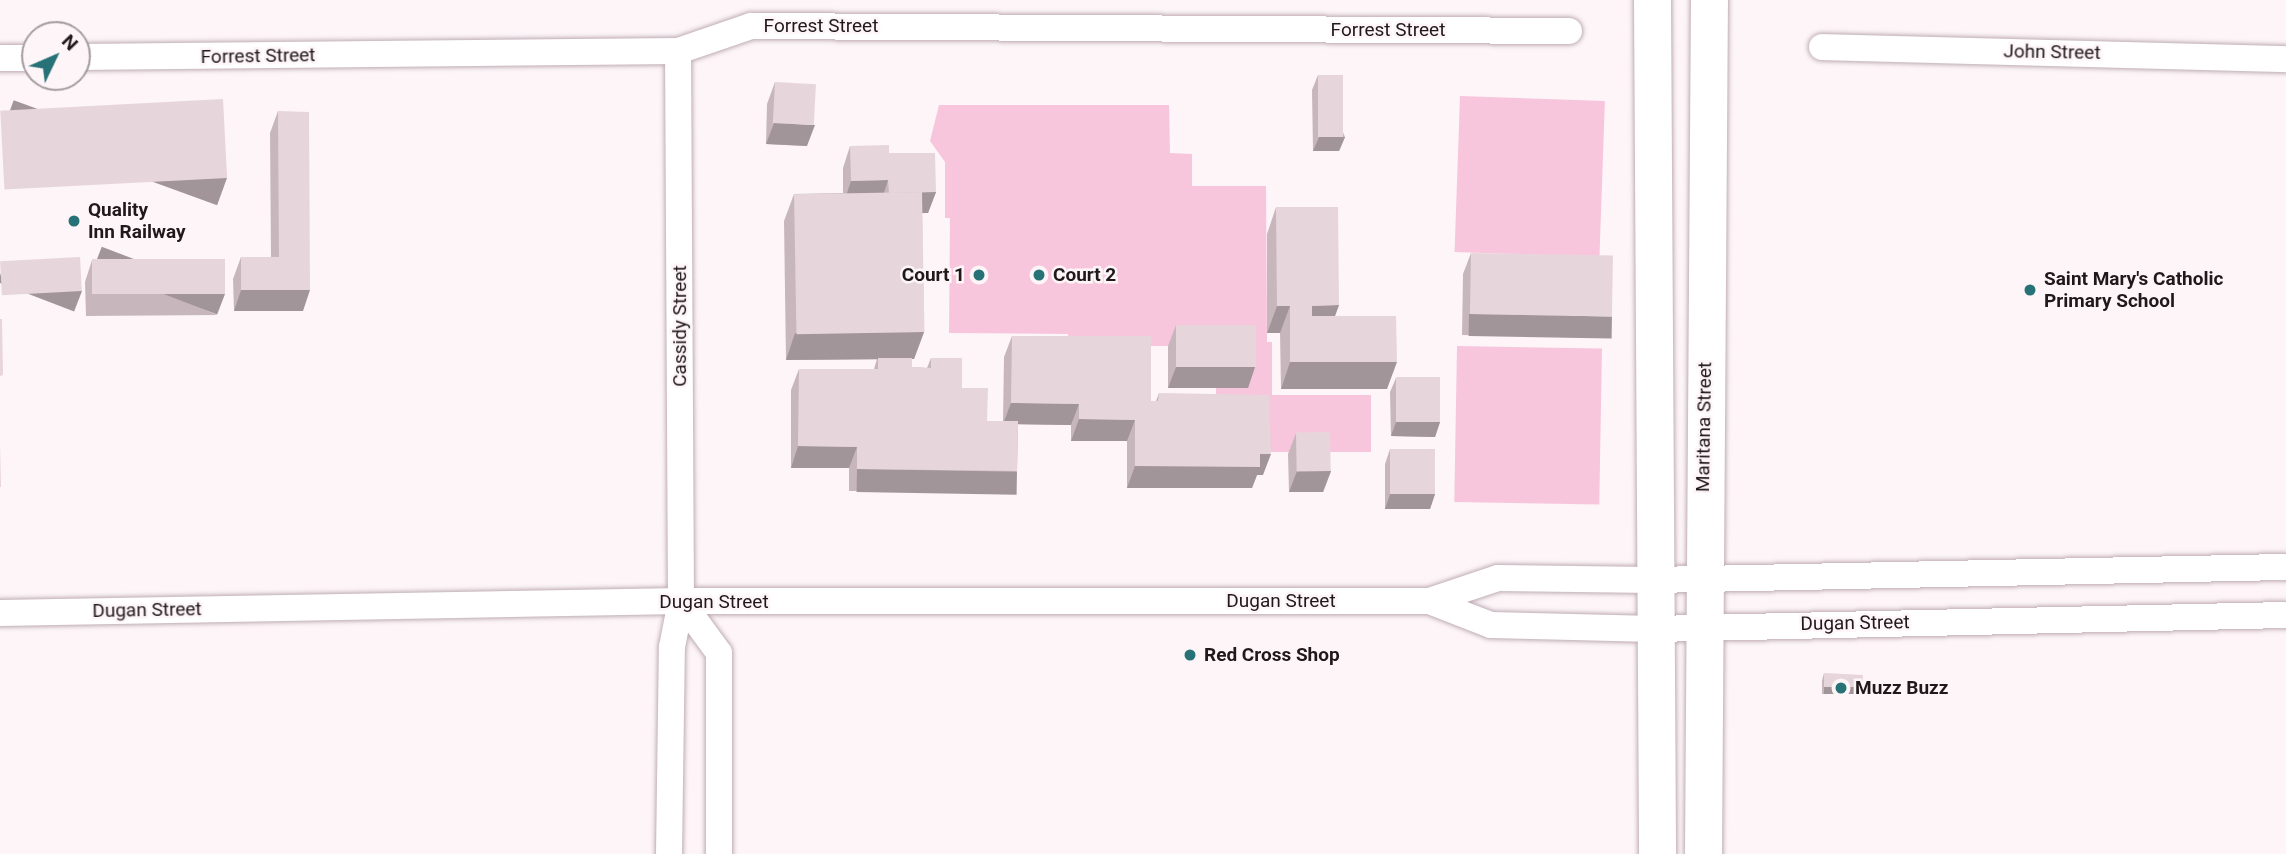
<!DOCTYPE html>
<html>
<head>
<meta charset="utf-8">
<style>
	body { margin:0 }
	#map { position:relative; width:2286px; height:854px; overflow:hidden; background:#fdf5f8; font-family:Roboto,sans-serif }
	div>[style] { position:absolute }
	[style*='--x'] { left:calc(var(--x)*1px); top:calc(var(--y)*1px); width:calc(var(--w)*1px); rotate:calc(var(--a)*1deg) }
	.green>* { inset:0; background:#f8c6dc; transform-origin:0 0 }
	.roads { filter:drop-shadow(0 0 2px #bfadb5) drop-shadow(0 0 2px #bfadb5) }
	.minor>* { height:26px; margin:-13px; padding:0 13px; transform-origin:13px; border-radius:13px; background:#fff }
	.secondary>* { height:37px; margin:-18.5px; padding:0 18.5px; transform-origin:18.5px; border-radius:18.5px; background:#fff }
	.wall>* { inset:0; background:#c7b7bd }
	.shaded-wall>* { inset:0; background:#a2959a; transform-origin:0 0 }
	.building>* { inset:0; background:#e7d5dc; transform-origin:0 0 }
	.dots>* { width:19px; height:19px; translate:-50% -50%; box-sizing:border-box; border:4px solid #fdf5f8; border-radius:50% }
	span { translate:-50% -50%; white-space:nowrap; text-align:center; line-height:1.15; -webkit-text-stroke:5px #fdf5f8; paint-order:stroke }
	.street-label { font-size:19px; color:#20191c }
	.poi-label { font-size:19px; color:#20191c; font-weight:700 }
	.left { translate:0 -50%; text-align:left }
	.right { translate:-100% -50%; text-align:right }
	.north { position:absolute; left:21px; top:21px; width:70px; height:70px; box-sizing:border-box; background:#fdf5f8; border:2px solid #a59da0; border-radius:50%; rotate:46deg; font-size:19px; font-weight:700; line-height:28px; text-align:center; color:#20191c }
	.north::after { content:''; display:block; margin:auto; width:24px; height:32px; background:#277276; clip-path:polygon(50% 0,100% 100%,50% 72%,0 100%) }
</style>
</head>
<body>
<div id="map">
	<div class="green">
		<i style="left:1460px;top:96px;width:145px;height:156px;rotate:2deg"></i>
		<i style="clip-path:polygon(939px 105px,1169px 105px,1170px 153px,1192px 154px,1192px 186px,1266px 186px,1267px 342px,1272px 342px,1272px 395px,1371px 395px,1371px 452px,1261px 452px,1216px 416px,1216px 388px,1247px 346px,1069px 346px,1068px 334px,949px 333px,950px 218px,945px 218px,945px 162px,930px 141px)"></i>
		<i style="left:1457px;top:346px;width:145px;height:156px;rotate:1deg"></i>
	</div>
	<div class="roads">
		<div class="minor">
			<i style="--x:1822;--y:47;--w:464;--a:1.5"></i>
			<i style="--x:77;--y:57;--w:601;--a:-0.57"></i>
			<i style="--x:678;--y:51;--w:77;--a:-18.9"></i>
			<i style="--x:751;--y:26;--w:818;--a:0.35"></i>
			<i style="--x:0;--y:58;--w:35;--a:0"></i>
			<i style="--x:681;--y:601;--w:64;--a:53.8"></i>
			<i style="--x:719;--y:653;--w:201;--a:90"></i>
			<i style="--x:1429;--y:601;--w:66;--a:21.2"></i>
			<i style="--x:1491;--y:625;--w:163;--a:1.4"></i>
			<i style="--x:1654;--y:629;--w:632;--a:-1.27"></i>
			<i style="--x:0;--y:613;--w:681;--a:-1.01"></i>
			<i style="--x:681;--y:601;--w:748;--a:0"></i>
			<i style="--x:1429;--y:601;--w:73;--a:-18.4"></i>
			<i style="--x:1498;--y:578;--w:155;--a:0.7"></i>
			<i style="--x:1653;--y:580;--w:633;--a:-1.18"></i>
			<i style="--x:669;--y:854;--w:207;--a:-89.2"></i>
			<i style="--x:672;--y:647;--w:47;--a:-78.9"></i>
			<i style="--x:681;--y:601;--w:550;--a:-90.31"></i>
		</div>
		<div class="secondary">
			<i style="--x:1652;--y:0;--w:854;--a:89.66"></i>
			<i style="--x:1703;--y:854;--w:854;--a:-89.6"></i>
		</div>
	</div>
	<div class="wall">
		<i style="clip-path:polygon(1318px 75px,1345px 137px,1339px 151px,1313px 151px,1312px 90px)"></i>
		<i style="clip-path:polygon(775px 82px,807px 146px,766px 144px,767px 104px)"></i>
		<i style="clip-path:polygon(278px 111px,303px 311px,234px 311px,233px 279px,241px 257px,271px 257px,270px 133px)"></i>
		<i style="clip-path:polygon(850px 146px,889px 153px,936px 192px,928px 213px,922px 213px,924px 332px,914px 359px,912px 359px,912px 367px,927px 368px,931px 358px,962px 388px,987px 421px,1003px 421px,1004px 357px,1012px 336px,1151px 401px,1156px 401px,1159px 393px,1263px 475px,1257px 475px,1252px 488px,1127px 488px,1127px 441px,1071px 441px,1071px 425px,1018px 424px,1017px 471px,1010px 492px,849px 491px,849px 468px,791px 468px,791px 390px,799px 369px,874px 369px,877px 359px,786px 360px,784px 221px,794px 194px,843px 193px,843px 168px)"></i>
		<i style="clip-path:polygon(1276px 207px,1339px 305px,1335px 316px,1387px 389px,1281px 389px,1280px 333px,1267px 333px,1267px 234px)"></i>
		<i style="clip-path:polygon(1471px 253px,1604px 338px,1462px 335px,1463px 274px)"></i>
		<i style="clip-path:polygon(92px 260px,217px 315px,86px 316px,85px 282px)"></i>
		<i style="clip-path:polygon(1176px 325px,1255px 367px,1248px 388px,1168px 388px,1168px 346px)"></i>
		<i style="clip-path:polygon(1396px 378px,1440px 422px,1435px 437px,1391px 436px,1390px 392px)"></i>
		<i style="clip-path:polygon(1296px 433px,1331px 471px,1323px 492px,1289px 492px,1288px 454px)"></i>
		<i style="clip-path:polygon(1390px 449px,1435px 494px,1430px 509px,1385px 509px,1385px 464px)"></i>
		<i style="clip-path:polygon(1824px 673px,1859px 694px,1822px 694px,1822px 681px)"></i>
	</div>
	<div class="shaded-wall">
		<i style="clip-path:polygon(774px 123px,815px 125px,807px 146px,766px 144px)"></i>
		<i style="clip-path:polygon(1319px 137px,1345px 137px,1339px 151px,1313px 151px)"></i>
		<i style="left:227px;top:178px;width:29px;height:227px;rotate:110deg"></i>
		<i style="clip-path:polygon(888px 180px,881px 202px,844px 202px,851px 181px)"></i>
		<i style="clip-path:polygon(936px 192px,928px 213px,881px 214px,889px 193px)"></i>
		<i style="clip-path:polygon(241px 290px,310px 290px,303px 311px,234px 311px)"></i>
		<i style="left:82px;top:291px;width:22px;height:82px;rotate:111deg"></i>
		<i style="left:225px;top:294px;width:22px;height:132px;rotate:111deg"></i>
		<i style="clip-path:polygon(1339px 305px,1329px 332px,1302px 333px,1312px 306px)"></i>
		<i style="clip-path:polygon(1277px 306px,1290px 306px,1280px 333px,1267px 333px)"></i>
		<i style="left:1469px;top:314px;width:143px;height:22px;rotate:1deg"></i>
		<i style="clip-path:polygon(924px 332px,914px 359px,786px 360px,795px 333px)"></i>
		<i style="clip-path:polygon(1290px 362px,1397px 362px,1387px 389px,1281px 389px)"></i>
		<i style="clip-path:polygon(1176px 367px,1255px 367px,1248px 388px,1168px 388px)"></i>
		<i style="clip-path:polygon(1011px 403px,1079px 404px,1071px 425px,1003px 424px)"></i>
		<i style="clip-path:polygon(1079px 419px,1135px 420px,1127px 441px,1071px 441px)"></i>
		<i style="clip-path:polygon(1396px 422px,1440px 422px,1435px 437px,1391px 436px)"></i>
		<i style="clip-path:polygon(798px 446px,857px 447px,849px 468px,791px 468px)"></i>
		<i style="clip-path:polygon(1260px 454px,1271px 454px,1263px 475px,1257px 475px,1252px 488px,1127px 488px,1135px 466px)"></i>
		<i style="left:857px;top:469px;width:160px;height:23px;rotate:1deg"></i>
		<i style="clip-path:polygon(1297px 471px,1331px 471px,1323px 492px,1289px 492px)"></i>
		<i style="clip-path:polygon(1390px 494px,1435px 494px,1430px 509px,1385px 509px)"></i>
		<i style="left:1824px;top:687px;width:38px;height:7px"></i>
	</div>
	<div class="building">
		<i style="left:1318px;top:75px;width:25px;height:62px"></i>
		<i style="left:775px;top:82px;width:41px;height:41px;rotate:3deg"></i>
		<i style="left:223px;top:99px;width:79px;height:223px;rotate:87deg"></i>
		<i style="clip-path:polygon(278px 111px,309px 112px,310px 290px,241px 290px,241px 257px,279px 257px)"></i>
		<i style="clip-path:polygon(889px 145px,889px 153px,935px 153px,936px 192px,889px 193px,888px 180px,851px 181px,850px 146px)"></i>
		<i style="left:922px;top:192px;width:140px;height:128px;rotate:89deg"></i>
		<i style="clip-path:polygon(1276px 207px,1338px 207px,1339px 305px,1312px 306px,1312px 316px,1396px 316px,1397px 362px,1290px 362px,1290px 306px,1277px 306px)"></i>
		<i style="left:1471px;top:253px;width:142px;height:61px;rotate:1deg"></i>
		<i style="left:80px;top:257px;width:34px;height:80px;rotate:87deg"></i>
		<i style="left:225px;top:259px;width:35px;height:133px;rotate:90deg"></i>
		<i style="clip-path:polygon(0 319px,2px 319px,3px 375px,0 376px)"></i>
		<i style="left:1176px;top:325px;width:80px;height:42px"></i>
		<i style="clip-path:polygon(1012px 336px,1151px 336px,1151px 401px,1158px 401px,1159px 393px,1269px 395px,1271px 454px,1260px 454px,1260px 467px,1135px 466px,1135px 420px,1079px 419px,1079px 404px,1011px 403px)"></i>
		<i style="clip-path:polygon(878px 358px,912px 358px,912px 367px,931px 368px,931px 358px,962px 358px,962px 388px,988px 388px,987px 421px,1018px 421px,1017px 471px,857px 469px,857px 447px,798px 446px,799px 369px,878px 369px)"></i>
		<i style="left:1440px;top:377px;width:45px;height:44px;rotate:90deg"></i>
		<i style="left:1330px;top:432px;width:39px;height:34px;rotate:89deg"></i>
		<i style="clip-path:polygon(0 444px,1px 487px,0 487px)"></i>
		<i style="left:1390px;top:449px;width:45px;height:45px"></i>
		<i style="clip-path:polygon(1824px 673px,1863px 675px,1862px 687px,1824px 687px)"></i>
	</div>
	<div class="dots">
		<i style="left:74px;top:221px;background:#277276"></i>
		<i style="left:979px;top:275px;background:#277276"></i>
		<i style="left:1039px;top:275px;background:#277276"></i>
		<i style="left:2030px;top:290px;background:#277276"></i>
		<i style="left:1190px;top:655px;background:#277276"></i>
		<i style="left:1841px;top:688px;background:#277276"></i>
	</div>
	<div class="street-label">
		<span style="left:821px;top:26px">Forrest Street</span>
		<span style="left:1388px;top:30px">Forrest Street</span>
		<span style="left:2052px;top:52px;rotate:1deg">John Street</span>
		<span style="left:258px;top:56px;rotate:-1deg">Forrest Street</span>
		<span style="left:680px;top:326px;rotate:-90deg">Cassidy Street</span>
		<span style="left:1704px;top:427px;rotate:-89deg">Maritana Street</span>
		<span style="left:1281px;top:601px">Dugan Street</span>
		<span style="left:714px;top:602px">Dugan Street</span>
		<span style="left:147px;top:610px;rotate:-1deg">Dugan Street</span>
		<span style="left:1855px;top:623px;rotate:-1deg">Dugan Street</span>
	</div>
	<div class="poi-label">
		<span class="left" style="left:88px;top:221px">Quality<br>Inn Railway</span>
		<span class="right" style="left:965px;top:275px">Court 1</span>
		<span class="left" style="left:1053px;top:275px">Court 2</span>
		<span class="left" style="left:2044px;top:290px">Saint Mary's Catholic<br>Primary School</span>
		<span class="left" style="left:1204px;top:655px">Red Cross Shop</span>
		<span class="left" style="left:1855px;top:688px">Muzz Buzz</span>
	</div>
	<div class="north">N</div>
</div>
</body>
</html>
